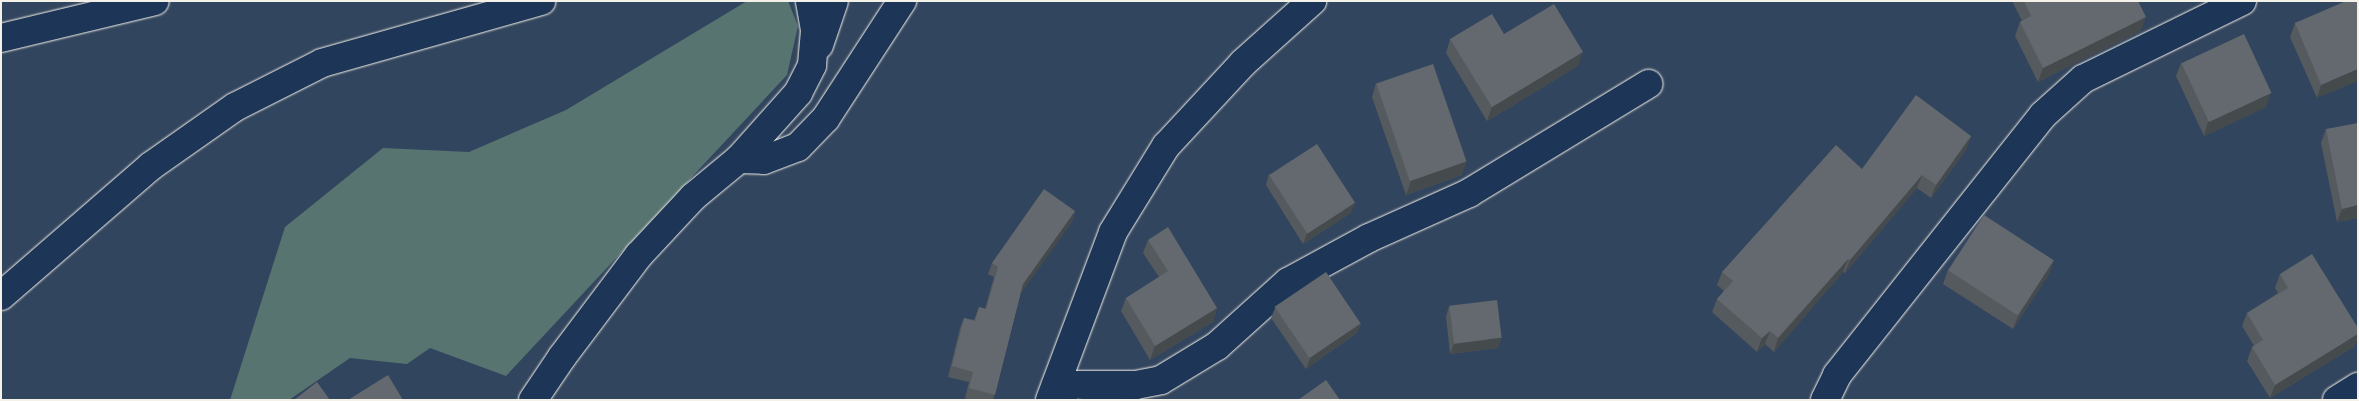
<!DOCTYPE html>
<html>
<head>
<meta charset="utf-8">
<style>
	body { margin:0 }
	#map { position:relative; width:2359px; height:401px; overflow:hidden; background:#32455e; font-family:"Architects Daughter",sans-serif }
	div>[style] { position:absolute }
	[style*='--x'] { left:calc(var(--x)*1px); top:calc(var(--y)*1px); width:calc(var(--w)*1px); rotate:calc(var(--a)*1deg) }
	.green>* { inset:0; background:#577471 }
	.roads { filter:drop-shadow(0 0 1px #f4f1e8) drop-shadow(0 0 1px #f4f1e8) }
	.street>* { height:28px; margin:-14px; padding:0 14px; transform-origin:14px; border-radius:14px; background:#1d3557 }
	.secondary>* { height:28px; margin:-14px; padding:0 14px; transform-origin:14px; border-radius:14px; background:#1d3557 }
	.wall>* { inset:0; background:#555a5f }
	.shaded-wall>* { inset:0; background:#454a4d }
	.building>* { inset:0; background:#63696e; transform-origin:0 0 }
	span { translate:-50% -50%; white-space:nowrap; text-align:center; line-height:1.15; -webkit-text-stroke:4px #1d3557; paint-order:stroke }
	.frame { position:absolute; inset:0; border:2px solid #f4f1e8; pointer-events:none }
</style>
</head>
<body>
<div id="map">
	<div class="green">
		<i style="clip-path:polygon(747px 1px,788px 1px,798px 26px,787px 75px,506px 376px,430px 348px,407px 364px,350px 358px,289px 400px,230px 400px,285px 227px,383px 148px,469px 152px,566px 110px)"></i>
	</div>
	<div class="roads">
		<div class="street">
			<i style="--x:819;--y:45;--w:46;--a:-71.2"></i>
			<i style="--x:739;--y:159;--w:25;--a:2"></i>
			<i style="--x:764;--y:160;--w:36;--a:-21"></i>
			<i style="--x:798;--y:147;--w:40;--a:-46"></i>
			<i style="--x:826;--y:118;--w:140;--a:-57"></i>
			<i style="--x:1;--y:296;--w:198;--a:-40.9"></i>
			<i style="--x:151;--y:166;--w:103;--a:-35.1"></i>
			<i style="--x:235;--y:107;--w:97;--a:-26.8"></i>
			<i style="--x:322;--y:63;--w:228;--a:-15.8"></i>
			<i style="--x:1056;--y:385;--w:80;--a:0"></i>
			<i style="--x:1136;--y:385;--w:25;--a:-11"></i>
			<i style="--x:1161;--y:380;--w:66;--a:-31.3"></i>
			<i style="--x:1217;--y:346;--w:96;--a:-42"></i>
			<i style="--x:1288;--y:282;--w:92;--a:-28.5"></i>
			<i style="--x:1369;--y:238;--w:110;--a:-24.2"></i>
			<i style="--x:1469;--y:193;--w:210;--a:-31.3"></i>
			<i style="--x:533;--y:400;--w:52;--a:-56"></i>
			<i style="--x:562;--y:357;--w:128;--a:-53"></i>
			<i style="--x:639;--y:255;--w:79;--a:-47"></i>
			<i style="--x:693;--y:197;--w:60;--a:-39.6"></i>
			<i style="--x:739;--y:159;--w:89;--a:-48.2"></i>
			<i style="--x:798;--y:93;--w:31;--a:-63"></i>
			<i style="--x:812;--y:65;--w:35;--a:-85"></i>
			<i style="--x:815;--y:30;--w:29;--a:-100"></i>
			<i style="--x:1050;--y:400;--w:179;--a:-69.4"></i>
			<i style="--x:1113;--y:232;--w:101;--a:-58.4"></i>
			<i style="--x:1166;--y:146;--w:113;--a:-47.1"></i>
			<i style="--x:1243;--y:63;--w:93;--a:-41.9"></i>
			<i style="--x:1825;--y:400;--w:28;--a:-64"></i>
			<i style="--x:1837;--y:375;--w:332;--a:-51.6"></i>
			<i style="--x:2043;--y:115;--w:54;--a:-42"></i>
			<i style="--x:2083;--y:79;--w:177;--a:-26.1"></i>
			<i style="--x:2337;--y:400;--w:25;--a:-32"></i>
		</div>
		<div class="secondary">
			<i style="--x:1;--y:38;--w:158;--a:-13.5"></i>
		</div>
	</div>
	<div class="wall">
		<i style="clip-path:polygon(2012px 1px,2138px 1px,2141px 31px,2038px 82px,2015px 36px,2020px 22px,2022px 21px)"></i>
		<i style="clip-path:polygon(2358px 1px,2317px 98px,2290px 37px,2295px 23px)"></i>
		<i style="clip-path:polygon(1504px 34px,1578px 66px,1487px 121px,1446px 53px,1450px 39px)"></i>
		<i style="clip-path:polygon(2181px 63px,2266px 107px,2204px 136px,2176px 76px)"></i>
		<i style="clip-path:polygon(1376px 83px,1462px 175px,1406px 195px,1372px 97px)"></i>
		<i style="clip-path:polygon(2326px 129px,2358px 218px,2337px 222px,2321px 143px)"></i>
		<i style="clip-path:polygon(1971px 136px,1966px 150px,1931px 198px,1917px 188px,1845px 273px,1843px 272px,1774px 352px,1765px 344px,1757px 352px,1712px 312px,1717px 299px,1724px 291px,1717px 285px,1722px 272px,1862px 169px)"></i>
		<i style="clip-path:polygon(1269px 174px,1351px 213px,1303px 244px,1266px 185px)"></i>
		<i style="clip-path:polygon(1075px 211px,1072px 222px,1021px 292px,993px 400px,970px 400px,965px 398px,969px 382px,948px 377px,960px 328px,964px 318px,974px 320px,979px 307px,985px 309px,994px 277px,988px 274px,992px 263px)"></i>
		<i style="clip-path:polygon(1148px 240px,1217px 308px,1213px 322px,1150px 360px,1121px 311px,1126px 298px,1159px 277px,1143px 253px)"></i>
		<i style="clip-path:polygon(2054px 260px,2049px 274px,2013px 329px,1943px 284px,1948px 270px)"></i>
		<i style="clip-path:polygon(2280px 274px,2355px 346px,2270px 398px,2247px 361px,2252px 347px,2254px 346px,2242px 326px,2247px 313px,2278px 293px,2275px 288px)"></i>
		<i style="clip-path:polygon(1449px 306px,1498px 348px,1450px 354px,1446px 317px)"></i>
		<i style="clip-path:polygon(1275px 308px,1361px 323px,1357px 333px,1306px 369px,1271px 318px)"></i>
	</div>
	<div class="shaded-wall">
		<i style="clip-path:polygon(2146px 17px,2141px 31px,2038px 82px,2043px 68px)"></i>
		<i style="clip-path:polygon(1583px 52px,1578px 66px,1487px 121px,1492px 107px)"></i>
		<i style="clip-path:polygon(2358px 69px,2358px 81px,2317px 98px,2321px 85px)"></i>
		<i style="clip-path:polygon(2271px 93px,2266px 107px,2204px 136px,2208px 122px)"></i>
		<i style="clip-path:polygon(1971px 136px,1966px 150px,1931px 198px,1936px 185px)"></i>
		<i style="clip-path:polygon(1467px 161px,1462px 175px,1406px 195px,1411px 181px)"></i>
		<i style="clip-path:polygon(1922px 175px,1917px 188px,1845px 273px,1850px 260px)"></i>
		<i style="clip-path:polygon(1355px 203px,1351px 213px,1303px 244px,1307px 233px)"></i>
		<i style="clip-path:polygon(2358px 205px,2358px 218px,2337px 222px,2342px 209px)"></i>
		<i style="clip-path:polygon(1075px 211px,1072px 222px,1020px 295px,1023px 284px)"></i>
		<i style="clip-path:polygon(1848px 259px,1843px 272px,1774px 352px,1778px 338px)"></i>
		<i style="clip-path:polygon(2054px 260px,2049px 274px,2013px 329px,2018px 316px)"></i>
		<i style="clip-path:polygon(1217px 308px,1213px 322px,1150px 360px,1155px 346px)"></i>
		<i style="clip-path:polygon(1361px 323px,1357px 333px,1306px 369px,1310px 358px)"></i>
		<i style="clip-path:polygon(1770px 331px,1765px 344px,1757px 352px,1762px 338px)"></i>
		<i style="clip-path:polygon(2358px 334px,2358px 339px,2355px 346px,2270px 398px,2275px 385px)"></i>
		<i style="clip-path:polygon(1502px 338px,1498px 348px,1450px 354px,1454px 344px)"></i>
	</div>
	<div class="building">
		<i style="clip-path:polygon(2024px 1px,2138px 1px,2146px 17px,2043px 68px,2020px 22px,2031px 16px)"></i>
		<i style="clip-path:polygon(2346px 1px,2358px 1px,2358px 69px,2321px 85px,2295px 23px)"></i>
		<i style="clip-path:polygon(1554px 4px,1583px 52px,1492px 107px,1450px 39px,1492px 14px,1504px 34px)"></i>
		<i style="left:2244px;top:34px;width:65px;height:69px;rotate:65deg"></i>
		<i style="left:1433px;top:64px;width:103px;height:60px;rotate:71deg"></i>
		<i style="clip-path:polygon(1916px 95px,1971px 136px,1936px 185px,1922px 175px,1850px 260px,1848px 259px,1778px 338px,1770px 331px,1762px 338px,1717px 299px,1733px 281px,1722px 272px,1836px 145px,1862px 169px)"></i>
		<i style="clip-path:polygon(2358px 123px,2358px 205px,2342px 209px,2326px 129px)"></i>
		<i style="left:1317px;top:144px;width:70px;height:57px;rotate:57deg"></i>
		<i style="clip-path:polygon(1044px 189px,1075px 211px,1023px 284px,995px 395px,969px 388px,973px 372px,952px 366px,964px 318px,975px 321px,979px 307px,986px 309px,998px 267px,992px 263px)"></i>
		<i style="left:1984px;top:215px;width:83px;height:66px;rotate:33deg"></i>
		<i style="clip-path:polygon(1168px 227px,1217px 308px,1155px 346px,1126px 298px,1168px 271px,1148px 240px)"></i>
		<i style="clip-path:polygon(2312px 254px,2358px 328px,2358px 334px,2275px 385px,2252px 347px,2263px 340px,2247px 313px,2288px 288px,2280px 274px)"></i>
		<i style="left:1326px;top:272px;width:62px;height:62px;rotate:56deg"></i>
		<i style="left:1497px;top:300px;width:38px;height:48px;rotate:83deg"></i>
		<i style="clip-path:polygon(388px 375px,403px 400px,348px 400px)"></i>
		<i style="clip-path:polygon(1326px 380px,1340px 400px,1298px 400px)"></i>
		<i style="clip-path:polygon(317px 382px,330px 400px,294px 400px)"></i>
		<i style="clip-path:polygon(1077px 398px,1089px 400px,1076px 400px)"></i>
	</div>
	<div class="frame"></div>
</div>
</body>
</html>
